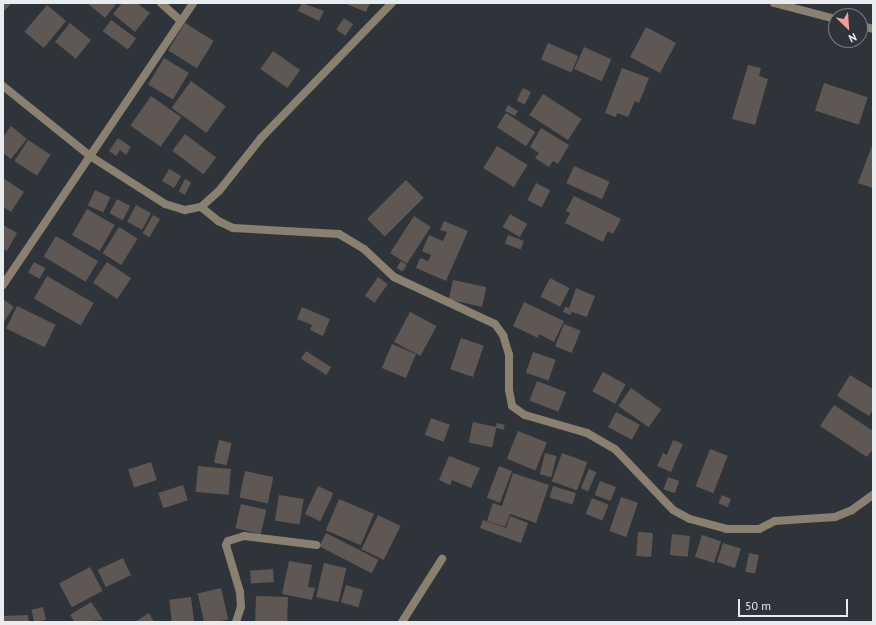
<!DOCTYPE html>
<html>
<head>
<meta charset="utf-8">
<style>
	body { margin:0 }
	#map { position:relative; width:876px; height:625px; overflow:hidden; background:#2f343a; font-family:"PT Sans",sans-serif }
	div>[style] { position:absolute }
	[style*='--x'] { left:calc(var(--x)*1px); top:calc(var(--y)*1px); width:calc(var(--w)*1px); rotate:calc(var(--a)*1deg) }
	.building>* { inset:0; background:#5f5753; transform-origin:0 0 }
	.minor>* { height:8px; margin:-4px; padding:0 4px; transform-origin:4px; border-radius:4px; background:#89806f }
	.tertiary>* { height:8px; margin:-4px; padding:0 4px; transform-origin:4px; border-radius:4px; background:#89806f }
	span { translate:-50% -50%; white-space:nowrap; text-align:center; line-height:1.15; -webkit-text-stroke:3px #2f343a; paint-order:stroke }
	.frame { position:absolute; inset:0; border:4px solid #e8ecef; pointer-events:none }
	.north { position:absolute; left:828px; top:8px; width:40px; height:40px; box-sizing:border-box; background:#2f343a; border:1px solid #797e82; border-radius:50%; rotate:155deg; font-size:11px; font-weight:700; line-height:16px; text-align:center; color:#e8ecef }
	.north::after { content:''; display:block; margin:auto; width:14px; height:18px; background:#f59b98; clip-path:polygon(50% 0,100% 100%,50% 72%,0 100%) }
	.scale { position:absolute; left:738px; top:599px; width:110px; height:18px; box-sizing:border-box; border:2px solid #e8ecef; border-top:0; padding-left:5px; font-size:12px; line-height:14px; white-space:nowrap; color:#e8ecef; -webkit-text-stroke:3px #2f343a; paint-order:stroke }
</style>
</head>
<body>
<div id="map">
	<div class="building">
		<i style="clip-path:polygon(3px 3px,12px 3px,3px 12px)"></i>
		<i style="clip-path:polygon(87px 3px,117px 3px,105px 18px)"></i>
		<i style="clip-path:polygon(122px 3px,137px 3px,150px 13px,135px 32px,113px 14px)"></i>
		<i style="clip-path:polygon(302px 3px,324px 11px,319px 21px,298px 11px)"></i>
		<i style="clip-path:polygon(344px 3px,370px 3px,366px 12px)"></i>
		<i style="left:47px;top:5px;width:25px;height:35px;rotate:40deg"></i>
		<i style="left:344px;top:18px;width:11px;height:14px;rotate:34deg"></i>
		<i style="left:111px;top:20px;width:31px;height:14px;rotate:36deg"></i>
		<i style="left:70px;top:23px;width:27px;height:24px;rotate:39deg"></i>
		<i style="left:185px;top:23px;width:34px;height:32px;rotate:32deg"></i>
		<i style="left:646px;top:27px;width:34px;height:34px;rotate:28deg"></i>
		<i style="left:548px;top:43px;width:33px;height:18px;rotate:23deg"></i>
		<i style="left:584px;top:47px;width:30px;height:24px;rotate:24deg"></i>
		<i style="left:273px;top:51px;width:33px;height:22px;rotate:35deg"></i>
		<i style="left:164px;top:58px;width:29px;height:31px;rotate:31deg"></i>
		<i style="clip-path:polygon(748px 65px,761px 68px,759px 76px,768px 79px,755px 125px,732px 119px)"></i>
		<i style="clip-path:polygon(622px 68px,649px 78px,639px 103px,635px 101px,628px 117px,617px 113px,616px 117px,605px 113px)"></i>
		<i style="left:191px;top:81px;width:43px;height:33px;rotate:36deg"></i>
		<i style="left:824px;top:83px;width:46px;height:29px;rotate:18deg"></i>
		<i style="left:523px;top:88px;width:9px;height:14px;rotate:27deg"></i>
		<i style="left:543px;top:94px;width:46px;height:25px;rotate:33deg"></i>
		<i style="left:151px;top:96px;width:37px;height:36px;rotate:35deg"></i>
		<i style="clip-path:polygon(508px 105px,518px 111px,515px 116px,505px 111px)"></i>
		<i style="left:506px;top:113px;width:35px;height:17px;rotate:33deg"></i>
		<i style="clip-path:polygon(11px 126px,27px 139px,11px 159px,3px 153px,3px 137px)"></i>
		<i style="clip-path:polygon(541px 128px,569px 145px,558px 164px,553px 161px,549px 167px,535px 158px,539px 153px,530px 147px)"></i>
		<i style="left:185px;top:134px;width:39px;height:21px;rotate:37deg"></i>
		<i style="clip-path:polygon(118px 138px,131px 147px,126px 155px,120px 150px,116px 156px,109px 151px)"></i>
		<i style="left:28px;top:140px;width:27px;height:25px;rotate:33deg"></i>
		<i style="clip-path:polygon(873px 143px,873px 188px,858px 183px)"></i>
		<i style="left:497px;top:146px;width:36px;height:26px;rotate:32deg"></i>
		<i style="left:574px;top:166px;width:39px;height:19px;rotate:24deg"></i>
		<i style="left:169px;top:169px;width:14px;height:14px;rotate:30deg"></i>
		<i style="clip-path:polygon(3px 178px,24px 192px,11px 212px,3px 207px)"></i>
		<i style="left:185px;top:179px;width:7px;height:14px;rotate:27deg"></i>
		<i style="left:406px;top:180px;width:25px;height:55px;rotate:45deg"></i>
		<i style="left:536px;top:183px;width:16px;height:19px;rotate:27deg"></i>
		<i style="left:95px;top:190px;width:17px;height:17px;rotate:25deg"></i>
		<i style="clip-path:polygon(574px 196px,621px 219px,613px 234px,608px 231px,603px 242px,565px 223px,570px 213px,566px 211px)"></i>
		<i style="left:117px;top:199px;width:15px;height:16px;rotate:28deg"></i>
		<i style="left:136px;top:205px;width:17px;height:19px;rotate:28deg"></i>
		<i style="left:87px;top:209px;width:32px;height:30px;rotate:30deg"></i>
		<i style="left:510px;top:214px;width:20px;height:15px;rotate:30deg"></i>
		<i style="left:153px;top:215px;width:8px;height:21px;rotate:30deg"></i>
		<i style="left:414px;top:216px;width:20px;height:44px;rotate:33deg"></i>
		<i style="clip-path:polygon(444px 221px,468px 231px,446px 281px,416px 268px,420px 258px,428px 261px,431px 255px,422px 251px,429px 235px,443px 241px,447px 232px,440px 230px)"></i>
		<i style="clip-path:polygon(3px 225px,17px 233px,7px 251px,3px 249px)"></i>
		<i style="left:119px;top:227px;width:22px;height:31px;rotate:32deg"></i>
		<i style="left:508px;top:235px;width:17px;height:9px;rotate:21deg"></i>
		<i style="left:56px;top:236px;width:49px;height:24px;rotate:31deg"></i>
		<i style="left:401px;top:261px;width:7px;height:8px;rotate:34deg"></i>
		<i style="left:34px;top:262px;width:13px;height:12px;rotate:29deg"></i>
		<i style="left:107px;top:262px;width:29px;height:25px;rotate:34deg"></i>
		<i style="left:47px;top:276px;width:54px;height:26px;rotate:30deg"></i>
		<i style="left:378px;top:277px;width:12px;height:23px;rotate:35deg"></i>
		<i style="left:550px;top:278px;width:22px;height:21px;rotate:27deg"></i>
		<i style="left:453px;top:280px;width:34px;height:20px;rotate:12deg"></i>
		<i style="clip-path:polygon(576px 288px,595px 296px,587px 317px,572px 312px,570px 315px,563px 312px,565px 307px,569px 308px)"></i>
		<i style="clip-path:polygon(4px 300px,14px 307px,3px 323px,3px 301px)"></i>
		<i style="clip-path:polygon(524px 302px,564px 321px,554px 342px,539px 334px,538px 338px,513px 326px)"></i>
		<i style="left:17px;top:306px;width:43px;height:25px;rotate:26deg"></i>
		<i style="clip-path:polygon(302px 307px,330px 319px,323px 336px,310px 330px,312px 325px,297px 319px)"></i>
		<i style="left:410px;top:312px;width:30px;height:34px;rotate:28deg"></i>
		<i style="left:564px;top:324px;width:18px;height:24px;rotate:22deg"></i>
		<i style="left:461px;top:338px;width:24px;height:33px;rotate:19deg"></i>
		<i style="left:392px;top:344px;width:26px;height:26px;rotate:23deg"></i>
		<i style="left:306px;top:351px;width:30px;height:9px;rotate:33deg"></i>
		<i style="left:533px;top:352px;width:24px;height:22px;rotate:19deg"></i>
		<i style="left:603px;top:372px;width:26px;height:22px;rotate:29deg"></i>
		<i style="clip-path:polygon(850px 375px,873px 389px,873px 410px,869px 416px,837px 396px)"></i>
		<i style="left:537px;top:381px;width:31px;height:21px;rotate:21deg"></i>
		<i style="left:631px;top:388px;width:37px;height:22px;rotate:35deg"></i>
		<i style="clip-path:polygon(834px 405px,873px 431px,873px 449px,867px 457px,820px 426px)"></i>
		<i style="left:616px;top:412px;width:27px;height:17px;rotate:28deg"></i>
		<i style="left:431px;top:418px;width:20px;height:18px;rotate:20deg"></i>
		<i style="left:473px;top:422px;width:24px;height:21px;rotate:12deg"></i>
		<i style="left:497px;top:423px;width:8px;height:5px;rotate:14deg"></i>
		<i style="left:518px;top:431px;width:31px;height:30px;rotate:22deg"></i>
		<i style="left:219px;top:440px;width:13px;height:23px;rotate:13deg"></i>
		<i style="clip-path:polygon(673px 440px,683px 444px,671px 472px,657px 466px,663px 453px,667px 455px)"></i>
		<i style="left:710px;top:449px;width:19px;height:40px;rotate:21deg"></i>
		<i style="left:545px;top:453px;width:12px;height:22px;rotate:14deg"></i>
		<i style="left:562px;top:453px;width:27px;height:30px;rotate:20deg"></i>
		<i style="clip-path:polygon(449px 456px,480px 468px,471px 488px,452px 480px,450px 485px,439px 480px)"></i>
		<i style="left:151px;top:462px;width:19px;height:24px;rotate:72deg"></i>
		<i style="left:198px;top:466px;width:33px;height:26px;rotate:5deg"></i>
		<i style="left:499px;top:466px;width:14px;height:34px;rotate:21deg"></i>
		<i style="left:589px;top:469px;width:8px;height:21px;rotate:23deg"></i>
		<i style="left:245px;top:471px;width:29px;height:27px;rotate:12deg"></i>
		<i style="clip-path:polygon(513px 473px,549px 485px,536px 523px,510px 514px,505px 527px,487px 521px,493px 503px,502px 506px)"></i>
		<i style="left:668px;top:477px;width:12px;height:13px;rotate:20deg"></i>
		<i style="left:600px;top:481px;width:17px;height:15px;rotate:21deg"></i>
		<i style="left:183px;top:485px;width:16px;height:26px;rotate:72deg"></i>
		<i style="left:318px;top:486px;width:17px;height:31px;rotate:25deg"></i>
		<i style="left:553px;top:486px;width:24px;height:12px;rotate:17deg"></i>
		<i style="left:279px;top:495px;width:25px;height:26px;rotate:9deg"></i>
		<i style="left:722px;top:495px;width:10px;height:9px;rotate:24deg"></i>
		<i style="left:621px;top:497px;width:18px;height:36px;rotate:19deg"></i>
		<i style="left:592px;top:498px;width:18px;height:17px;rotate:22deg"></i>
		<i style="left:339px;top:499px;width:38px;height:34px;rotate:23deg"></i>
		<i style="left:241px;top:504px;width:26px;height:25px;rotate:13deg"></i>
		<i style="left:378px;top:515px;width:25px;height:38px;rotate:26deg"></i>
		<i style="clip-path:polygon(510px 516px,528px 523px,521px 543px,480px 528px,483px 520px,506px 528px)"></i>
		<i style="left:638px;top:532px;width:15px;height:24px;rotate:4deg"></i>
		<i style="left:326px;top:533px;width:59px;height:15px;rotate:27deg"></i>
		<i style="left:672px;top:534px;width:18px;height:21px;rotate:6deg"></i>
		<i style="left:702px;top:535px;width:20px;height:23px;rotate:18deg"></i>
		<i style="left:723px;top:543px;width:19px;height:20px;rotate:18deg"></i>
		<i style="left:749px;top:553px;width:10px;height:19px;rotate:11deg"></i>
		<i style="left:123px;top:558px;width:19px;height:28px;rotate:65deg"></i>
		<i style="clip-path:polygon(289px 561px,312px 565px,308px 587px,315px 588px,312px 600px,282px 594px)"></i>
		<i style="left:324px;top:563px;width:23px;height:35px;rotate:13deg"></i>
		<i style="left:90px;top:567px;width:27px;height:35px;rotate:62deg"></i>
		<i style="left:273px;top:569px;width:13px;height:23px;rotate:86deg"></i>
		<i style="left:346px;top:585px;width:18px;height:18px;rotate:16deg"></i>
		<i style="left:221px;top:588px;width:32px;height:24px;rotate:77deg"></i>
		<i style="left:256px;top:596px;width:32px;height:26px;rotate:2deg"></i>
		<i style="left:191px;top:597px;width:25px;height:22px;rotate:83deg"></i>
		<i style="clip-path:polygon(91px 602px,103px 620px,75px 622px,70px 615px)"></i>
		<i style="left:43px;top:607px;width:13px;height:12px;rotate:77deg"></i>
		<i style="clip-path:polygon(149px 613px,154px 622px,135px 622px)"></i>
		<i style="clip-path:polygon(28px 615px,29px 622px,3px 622px,3px 616px)"></i>
	</div>
	<div class="minor">
		<i style="--x:161;--y:3;--w:25;--a:42"></i>
		<i style="--x:3;--y:86;--w:112;--a:38.8"></i>
		<i style="--x:90;--y:156;--w:89;--a:32.6"></i>
		<i style="--x:165;--y:204;--w:21;--a:17"></i>
		<i style="--x:185;--y:210;--w:16;--a:-11"></i>
		<i style="--x:201;--y:207;--w:24;--a:-42"></i>
		<i style="--x:219;--y:191;--w:68;--a:-51.6"></i>
		<i style="--x:261;--y:138;--w:188;--a:-45.9"></i>
		<i style="--x:201;--y:207;--w:22;--a:39"></i>
		<i style="--x:218;--y:221;--w:17;--a:25"></i>
		<i style="--x:233;--y:228;--w:106;--a:3.2"></i>
		<i style="--x:339;--y:234;--w:29;--a:31"></i>
		<i style="--x:364;--y:249;--w:41;--a:43"></i>
		<i style="--x:394;--y:277;--w:111;--a:25"></i>
		<i style="--x:495;--y:324;--w:14;--a:54"></i>
		<i style="--x:503;--y:335;--w:21;--a:73"></i>
		<i style="--x:509;--y:355;--w:35;--a:90"></i>
		<i style="--x:509;--y:390;--w:16;--a:79"></i>
		<i style="--x:512;--y:406;--w:16;--a:35"></i>
		<i style="--x:525;--y:415;--w:65;--a:16.2"></i>
		<i style="--x:587;--y:433;--w:32;--a:30"></i>
		<i style="--x:615;--y:449;--w:84;--a:46.4"></i>
		<i style="--x:673;--y:510;--w:19;--a:28"></i>
		<i style="--x:690;--y:519;--w:38;--a:15"></i>
		<i style="--x:727;--y:529;--w:32;--a:0"></i>
		<i style="--x:759;--y:529;--w:18;--a:-27"></i>
		<i style="--x:775;--y:521;--w:60;--a:-3.8"></i>
		<i style="--x:835;--y:517;--w:18;--a:-22"></i>
		<i style="--x:852;--y:510;--w:26;--a:-36"></i>
		<i style="--x:3;--y:285;--w:340;--a:-56"></i>
		<i style="--x:236;--y:622;--w:16;--a:-72"></i>
		<i style="--x:241;--y:607;--w:15;--a:-94"></i>
		<i style="--x:240;--y:592;--w:49;--a:-106.6"></i>
		<i style="--x:226;--y:545;--w:4;--a:-63"></i>
		<i style="--x:228;--y:541;--w:17;--a:-17"></i>
		<i style="--x:244;--y:536;--w:73;--a:7.1"></i>
		<i style="--x:402;--y:622;--w:75;--a:-57.6"></i>
	</div>
	<div class="tertiary">
		<i style="--x:774;--y:3;--w:64;--a:14.5"></i>
		<i style="--x:860;--y:25;--w:14;--a:17"></i>
	</div>
	<div class="frame"></div>
	<div class="north">N</div>
	<div class="scale">50 m</div>
</div>
</body>
</html>
